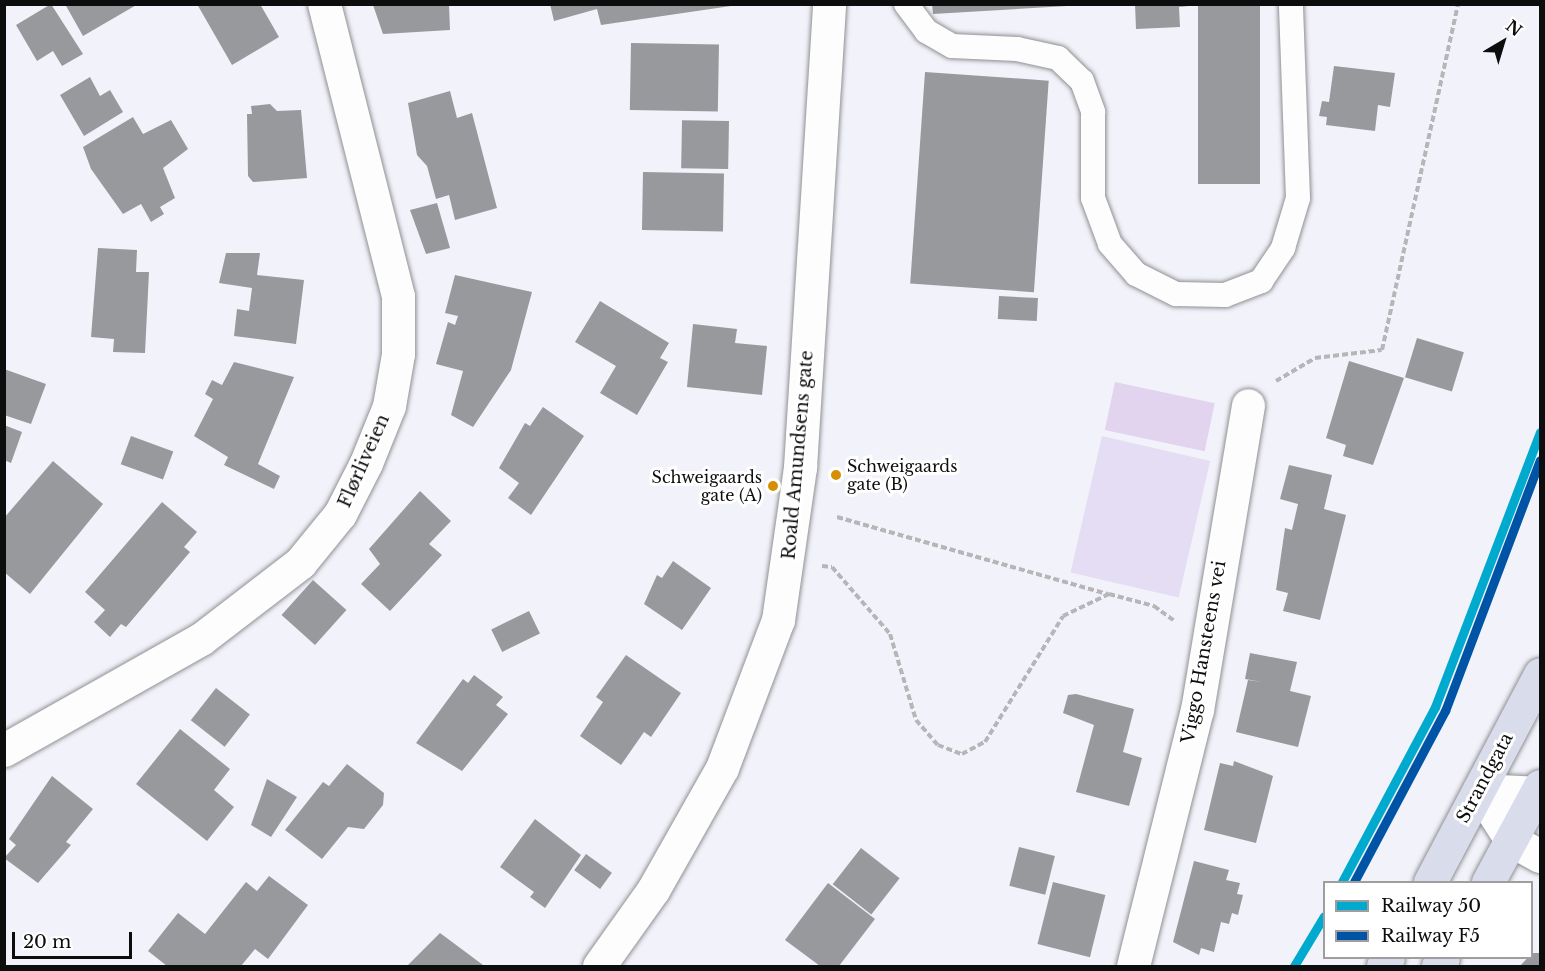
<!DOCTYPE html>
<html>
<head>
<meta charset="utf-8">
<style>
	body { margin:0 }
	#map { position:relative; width:1545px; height:971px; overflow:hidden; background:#f2f2fa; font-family:"Libre Baskerville",serif }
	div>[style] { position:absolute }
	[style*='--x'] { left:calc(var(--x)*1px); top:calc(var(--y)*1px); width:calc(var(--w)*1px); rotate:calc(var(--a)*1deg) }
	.green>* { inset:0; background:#e2d3ef; transform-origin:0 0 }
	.pitch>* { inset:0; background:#e5ddf3; transform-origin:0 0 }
	.building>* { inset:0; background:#98999d; transform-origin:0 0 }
	.path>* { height:4px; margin-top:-2px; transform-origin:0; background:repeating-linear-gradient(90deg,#b6b6b8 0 6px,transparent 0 9px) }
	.roads { filter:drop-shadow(0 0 2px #909094) drop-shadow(0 0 2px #909094) }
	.service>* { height:24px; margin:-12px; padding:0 12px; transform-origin:12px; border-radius:12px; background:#fdfdfe }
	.minor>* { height:33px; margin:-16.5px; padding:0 16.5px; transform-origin:16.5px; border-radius:16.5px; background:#fdfdfe }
	.tertiary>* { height:33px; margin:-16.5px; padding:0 16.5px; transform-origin:16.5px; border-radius:16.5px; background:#fdfdfe }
	.primary>* { height:33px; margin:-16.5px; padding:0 16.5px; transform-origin:16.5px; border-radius:16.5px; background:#d9dceb }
	.rail-1>* { height:9px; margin:-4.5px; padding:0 4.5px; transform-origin:4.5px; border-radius:4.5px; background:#00a9ce }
	.rail-2>* { height:9px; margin:-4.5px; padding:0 4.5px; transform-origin:4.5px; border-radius:4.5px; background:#0054a6 }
	.dots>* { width:16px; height:16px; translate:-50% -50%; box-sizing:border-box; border:3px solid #fff; border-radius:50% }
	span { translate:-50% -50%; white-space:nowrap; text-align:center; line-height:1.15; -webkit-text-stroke:6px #fff; paint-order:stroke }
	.bus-label { font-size:16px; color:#0d0d0d }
	.left { translate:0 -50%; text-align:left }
	.right { translate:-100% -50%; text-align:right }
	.street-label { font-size:18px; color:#0d0d0d }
	.frame { position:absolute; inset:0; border:6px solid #0d0d0d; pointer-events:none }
	.legend { position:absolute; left:1323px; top:881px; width:210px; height:78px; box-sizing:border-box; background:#fff; border:2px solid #9e9e9e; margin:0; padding:8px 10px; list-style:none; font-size:18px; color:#0d0d0d }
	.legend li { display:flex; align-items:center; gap:12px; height:30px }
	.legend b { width:30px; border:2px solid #9e9e9e }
	.north { position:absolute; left:1473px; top:12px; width:60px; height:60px; -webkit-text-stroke:4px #fff; paint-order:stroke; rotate:38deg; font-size:16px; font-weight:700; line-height:24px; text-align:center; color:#0d0d0d }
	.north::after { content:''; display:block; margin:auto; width:21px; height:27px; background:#0d0d0d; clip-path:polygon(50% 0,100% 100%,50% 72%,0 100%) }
	.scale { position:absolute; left:12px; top:932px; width:120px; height:27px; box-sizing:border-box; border:3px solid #0d0d0d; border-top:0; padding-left:8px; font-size:18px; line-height:21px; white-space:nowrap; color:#0d0d0d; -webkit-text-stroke:4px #fff; paint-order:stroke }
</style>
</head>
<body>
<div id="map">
	<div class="green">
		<i style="left:1115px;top:382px;width:102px;height:49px;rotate:12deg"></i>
	</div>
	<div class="pitch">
		<i style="left:1102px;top:436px;width:111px;height:140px;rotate:13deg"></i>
	</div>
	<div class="building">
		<i style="clip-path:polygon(51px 4px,83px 54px,62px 66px,53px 51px,37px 61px,16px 25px)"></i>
		<i style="clip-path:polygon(65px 4px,138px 4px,83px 36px)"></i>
		<i style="clip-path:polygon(197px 4px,260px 4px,279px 37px,232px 65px)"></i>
		<i style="clip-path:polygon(550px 4px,731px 4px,731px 6px,601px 25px,597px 9px,554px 21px)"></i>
		<i style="clip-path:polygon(932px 4px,1067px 4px,1067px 6px,933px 14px)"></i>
		<i style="clip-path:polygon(1135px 4px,1189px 4px,1189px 6px,1179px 7px,1180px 27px,1136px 29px)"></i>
		<i style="left:1198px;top:4px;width:62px;height:180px"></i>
		<i style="clip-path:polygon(373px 5px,449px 5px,450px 30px,383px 34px)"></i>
		<i style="left:631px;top:43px;width:88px;height:67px;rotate:1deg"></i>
		<i style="clip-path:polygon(1334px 66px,1395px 73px,1390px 107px,1378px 105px,1375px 131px,1326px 125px,1327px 117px,1319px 116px,1322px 101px,1329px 102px)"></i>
		<i style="left:925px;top:72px;width:124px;height:212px;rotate:4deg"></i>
		<i style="clip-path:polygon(90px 77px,100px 96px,110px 90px,123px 112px,84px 136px,60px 95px)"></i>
		<i style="clip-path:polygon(450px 91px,457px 118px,472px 113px,497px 208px,455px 220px,449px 195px,436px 199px,427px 166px,417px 155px,408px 103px)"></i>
		<i style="clip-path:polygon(270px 104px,277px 111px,301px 110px,307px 178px,253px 182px,248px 176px,247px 114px,252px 114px,251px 106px)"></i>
		<i style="clip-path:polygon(133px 117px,143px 134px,171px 120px,188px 149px,163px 168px,175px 198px,160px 207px,164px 214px,151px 222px,141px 204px,123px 214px,91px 169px,83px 147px)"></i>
		<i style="left:729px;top:121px;width:48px;height:47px;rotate:91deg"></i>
		<i style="left:643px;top:172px;width:81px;height:58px;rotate:1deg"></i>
		<i style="clip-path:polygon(437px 203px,450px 248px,426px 254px,410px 210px)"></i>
		<i style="clip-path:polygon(98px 248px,137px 250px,136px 272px,149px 272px,145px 353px,113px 352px,114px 339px,91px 337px)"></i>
		<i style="clip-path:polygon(226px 253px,260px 253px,257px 275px,304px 280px,296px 344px,234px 336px,237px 309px,249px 311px,252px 288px,219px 283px)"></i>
		<i style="clip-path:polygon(455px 275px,532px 292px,511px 370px,473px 427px,451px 415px,463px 371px,436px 364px,448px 322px,455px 325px,458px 316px,445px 313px)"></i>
		<i style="left:999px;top:296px;width:39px;height:23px;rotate:3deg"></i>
		<i style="clip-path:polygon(600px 301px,669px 343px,660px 358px,668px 362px,637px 415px,600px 393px,616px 366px,575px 342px)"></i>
		<i style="clip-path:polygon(693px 324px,737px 329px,735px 343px,767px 346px,762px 395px,687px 387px)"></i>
		<i style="left:1417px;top:338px;width:49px;height:41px;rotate:17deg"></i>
		<i style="clip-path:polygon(1349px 361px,1404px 378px,1373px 465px,1343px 456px,1346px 445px,1326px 438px)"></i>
		<i style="clip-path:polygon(234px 362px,294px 377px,258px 464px,280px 476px,274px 489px,224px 465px,228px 457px,194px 436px,213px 399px,205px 394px,212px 380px,222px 385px)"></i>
		<i style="clip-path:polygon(4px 369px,46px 384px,31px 424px,4px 415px)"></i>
		<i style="clip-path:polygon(543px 407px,584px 436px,531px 515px,508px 498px,519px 483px,499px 468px,525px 423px,530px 426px)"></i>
		<i style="clip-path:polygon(4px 425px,22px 432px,11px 463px,4px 460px)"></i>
		<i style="left:131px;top:436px;width:45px;height:30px;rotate:20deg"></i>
		<i style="clip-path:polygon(53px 461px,103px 504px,30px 594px,4px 572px,4px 518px)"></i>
		<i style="clip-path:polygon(1289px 465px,1332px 475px,1324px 509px,1346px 515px,1320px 620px,1283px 611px,1288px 593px,1276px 590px,1285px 528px,1292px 530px,1298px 504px,1280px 499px)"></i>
		<i style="clip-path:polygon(420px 491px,451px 521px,429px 544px,442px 555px,390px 611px,361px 584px,380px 564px,369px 549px)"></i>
		<i style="clip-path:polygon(162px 502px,197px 532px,184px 547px,190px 552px,126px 627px,121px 624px,110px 637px,94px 622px,105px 610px,85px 592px)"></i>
		<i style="clip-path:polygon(673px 561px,711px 588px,682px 630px,644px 604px,657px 575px,662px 578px)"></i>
		<i style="left:313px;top:580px;width:45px;height:47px;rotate:42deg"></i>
		<i style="left:529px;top:611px;width:25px;height:42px;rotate:64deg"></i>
		<i style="clip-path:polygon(1250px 653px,1297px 662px,1290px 691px,1311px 696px,1298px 747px,1236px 732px,1248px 680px,1262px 682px,1245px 679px)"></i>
		<i style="clip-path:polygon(626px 655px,681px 693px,651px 737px,644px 732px,621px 765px,580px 736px,603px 702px,596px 697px)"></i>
		<i style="clip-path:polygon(474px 675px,503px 697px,496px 705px,508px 714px,462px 771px,416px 743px,463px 679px,468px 683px)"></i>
		<i style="left:216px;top:688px;width:43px;height:41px;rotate:38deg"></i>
		<i style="clip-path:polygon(1076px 694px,1134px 709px,1123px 752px,1142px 758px,1129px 806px,1076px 792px,1094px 725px,1063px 713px,1068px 695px)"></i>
		<i style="clip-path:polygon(180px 729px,230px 769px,214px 790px,234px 807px,207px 841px,136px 784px)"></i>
		<i style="clip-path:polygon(1234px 761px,1273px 776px,1256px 843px,1204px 830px,1220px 763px,1233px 766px)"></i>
		<i style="clip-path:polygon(347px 764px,384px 793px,383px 805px,364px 829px,348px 827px,322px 859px,285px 830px,323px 782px,329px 786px)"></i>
		<i style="clip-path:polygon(52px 776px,93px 809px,66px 842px,71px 845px,38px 883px,4px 858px,16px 845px,9px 839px)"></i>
		<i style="clip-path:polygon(267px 779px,297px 797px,271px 837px,251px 825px)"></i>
		<i style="clip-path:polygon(535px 819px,581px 855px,545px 908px,530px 897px,534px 892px,500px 867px)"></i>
		<i style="left:1019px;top:847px;width:37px;height:40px;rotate:14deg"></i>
		<i style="left:861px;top:848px;width:49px;height:46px;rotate:38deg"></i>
		<i style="left:586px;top:854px;width:32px;height:20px;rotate:36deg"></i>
		<i style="clip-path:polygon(1194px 861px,1229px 870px,1226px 880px,1240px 883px,1237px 894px,1243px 895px,1238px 915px,1232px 913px,1229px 924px,1221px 922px,1214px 952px,1201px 948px,1199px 955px,1173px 942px)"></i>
		<i style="clip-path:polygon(269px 876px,308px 905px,268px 959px,255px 949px,241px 966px,167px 966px,148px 951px,178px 913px,205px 934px,246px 882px,257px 891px)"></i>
		<i style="left:1053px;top:882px;width:54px;height:64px;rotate:14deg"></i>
		<i style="clip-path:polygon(828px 883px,875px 919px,839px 966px,820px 966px,785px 940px)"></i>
		<i style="clip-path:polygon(440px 933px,483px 965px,482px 966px,407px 966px)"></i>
		<i style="clip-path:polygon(1532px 953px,1540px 953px,1540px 966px,1520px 966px)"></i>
	</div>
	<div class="path">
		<i style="--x:1276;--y:381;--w:45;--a:-30.5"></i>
		<i style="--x:1315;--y:358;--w:67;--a:-6.8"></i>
		<i style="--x:1382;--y:350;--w:354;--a:-77.6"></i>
		<i style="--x:837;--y:517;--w:282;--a:15.9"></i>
		<i style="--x:822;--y:566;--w:10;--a:6"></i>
		<i style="--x:832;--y:567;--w:89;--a:49.1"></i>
		<i style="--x:890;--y:634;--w:90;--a:73.2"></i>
		<i style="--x:916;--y:720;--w:33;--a:49"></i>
		<i style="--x:938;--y:745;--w:26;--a:21"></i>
		<i style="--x:962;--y:754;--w:26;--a:-28"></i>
		<i style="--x:985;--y:742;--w:148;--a:-58.2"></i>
		<i style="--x:1063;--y:616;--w:51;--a:-25.6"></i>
		<i style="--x:1109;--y:594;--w:47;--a:14.9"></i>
		<i style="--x:1154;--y:606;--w:26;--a:36"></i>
	</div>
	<div class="roads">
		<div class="service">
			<i style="--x:906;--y:4;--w:34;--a:53"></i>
			<i style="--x:926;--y:31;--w:30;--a:30"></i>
			<i style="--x:952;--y:46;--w:65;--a:2.6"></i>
			<i style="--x:1017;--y:49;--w:42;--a:12.4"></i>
			<i style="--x:1058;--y:58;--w:33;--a:44"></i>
			<i style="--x:1082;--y:81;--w:33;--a:70"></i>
			<i style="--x:1093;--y:112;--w:86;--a:90"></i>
			<i style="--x:1093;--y:198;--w:49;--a:69.7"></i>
			<i style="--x:1110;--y:244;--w:40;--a:49"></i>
			<i style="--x:1136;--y:274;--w:45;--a:26.6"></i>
			<i style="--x:1176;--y:294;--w:49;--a:1.2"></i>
			<i style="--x:1225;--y:295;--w:39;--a:-21"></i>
			<i style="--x:1261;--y:281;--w:40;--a:-56"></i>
			<i style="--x:1283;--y:248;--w:52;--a:-73.3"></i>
			<i style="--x:1298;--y:198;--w:194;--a:-92.1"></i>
		</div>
		<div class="minor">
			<i style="--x:4;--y:750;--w:226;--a:-29.4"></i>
			<i style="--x:201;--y:639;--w:125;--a:-37.5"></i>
			<i style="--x:300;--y:563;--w:63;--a:-50.8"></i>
			<i style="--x:340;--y:514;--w:57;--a:-63"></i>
			<i style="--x:366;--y:463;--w:61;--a:-68"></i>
			<i style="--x:389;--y:406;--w:53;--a:-80.2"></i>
			<i style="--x:398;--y:354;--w:58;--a:-90"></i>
			<i style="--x:398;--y:296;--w:301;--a:-104.2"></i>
			<i style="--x:1479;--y:790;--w:59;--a:57.4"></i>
			<i style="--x:1511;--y:840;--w:33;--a:29"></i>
			<i style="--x:1479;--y:790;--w:61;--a:2.8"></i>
			<i style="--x:1133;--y:966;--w:264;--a:-76"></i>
			<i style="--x:1197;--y:710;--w:309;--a:-80.5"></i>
		</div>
		<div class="tertiary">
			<i style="--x:599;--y:966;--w:93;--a:-54.6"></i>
			<i style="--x:653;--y:890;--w:140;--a:-60.5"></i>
			<i style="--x:722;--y:768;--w:158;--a:-69.3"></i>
			<i style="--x:778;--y:620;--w:155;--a:-81.8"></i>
			<i style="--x:800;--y:467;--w:464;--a:-86.4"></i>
		</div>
		<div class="primary">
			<i style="--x:1430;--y:882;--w:235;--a:-62.1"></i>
			<i style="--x:1488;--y:882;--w:109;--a:-61.6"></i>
			<i style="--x:1383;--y:966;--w:9;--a:-58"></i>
			<i style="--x:1438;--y:966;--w:9;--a:-58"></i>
		</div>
	</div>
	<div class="rail-1">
		<i style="--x:1342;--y:882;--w:198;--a:-62"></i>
		<i style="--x:1435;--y:707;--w:294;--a:-69.1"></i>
		<i style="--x:1294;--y:966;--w:58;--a:-59"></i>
	</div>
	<div class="rail-2">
		<i style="--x:1354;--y:882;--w:194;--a:-62"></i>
		<i style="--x:1445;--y:711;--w:268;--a:-69.3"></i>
	</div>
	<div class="dots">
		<i style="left:836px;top:475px;background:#d48f02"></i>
		<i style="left:773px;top:486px;background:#d48f02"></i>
	</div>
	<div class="bus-label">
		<span class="left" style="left:847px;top:475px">Schweigaards<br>gate (B)</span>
		<span class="right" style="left:762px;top:486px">Schweigaards<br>gate (A)</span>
	</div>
	<div class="street-label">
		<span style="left:798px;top:455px;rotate:-85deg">Roald Amundsens gate</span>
		<span style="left:364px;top:461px;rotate:-66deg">Flørliveien</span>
		<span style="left:1204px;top:652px;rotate:-80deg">Viggo Hansteens vei</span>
		<span style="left:1485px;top:778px;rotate:-62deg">Strandgata</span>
	</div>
	<div class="frame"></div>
	<ul class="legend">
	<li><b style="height:8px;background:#00a9ce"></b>Railway 50</li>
	<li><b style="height:8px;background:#0054a6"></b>Railway F5</li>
	</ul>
	<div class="north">N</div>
	<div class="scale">20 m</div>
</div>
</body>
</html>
